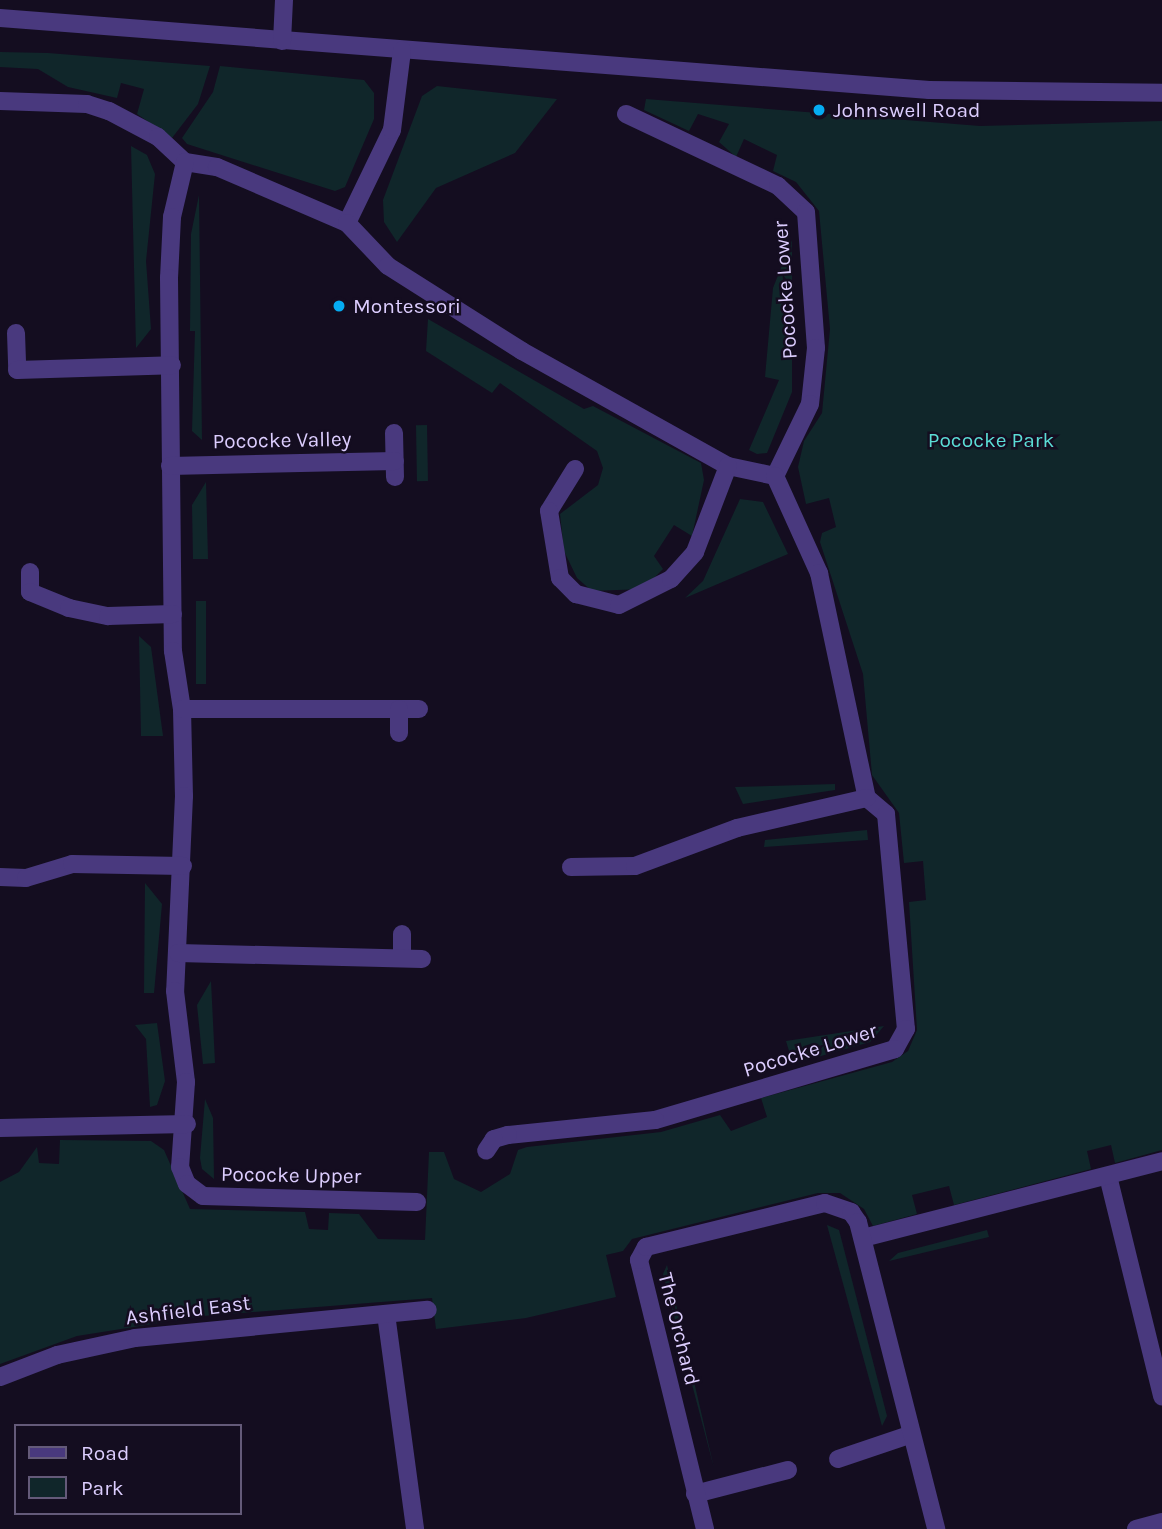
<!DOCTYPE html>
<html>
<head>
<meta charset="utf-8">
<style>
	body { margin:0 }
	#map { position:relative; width:1162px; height:1529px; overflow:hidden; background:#140d20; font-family:Karla,sans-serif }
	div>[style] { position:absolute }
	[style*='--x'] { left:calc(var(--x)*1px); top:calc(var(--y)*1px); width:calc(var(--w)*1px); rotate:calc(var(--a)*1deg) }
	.green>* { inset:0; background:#10262a; transform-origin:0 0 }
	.minor>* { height:18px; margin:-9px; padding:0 9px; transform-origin:9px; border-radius:9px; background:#49397e }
	.dots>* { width:19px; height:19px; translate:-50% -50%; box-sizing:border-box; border:4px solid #140d20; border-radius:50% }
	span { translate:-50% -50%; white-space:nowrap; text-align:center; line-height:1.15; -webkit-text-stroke:5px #140d20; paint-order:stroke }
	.poi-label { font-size:21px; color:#dccdfe }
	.left { translate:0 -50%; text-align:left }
	.street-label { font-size:21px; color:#dccdfe }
	.park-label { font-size:21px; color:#5bdcd5 }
	.legend { position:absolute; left:14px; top:1424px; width:228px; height:91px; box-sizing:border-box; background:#140d20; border:2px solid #645a79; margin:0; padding:9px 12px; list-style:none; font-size:21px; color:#dccdfe }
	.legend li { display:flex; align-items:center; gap:14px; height:35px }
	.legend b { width:35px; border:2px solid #645a79 }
</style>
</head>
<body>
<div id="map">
	<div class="green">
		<i style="clip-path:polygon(0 52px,48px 53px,210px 66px,198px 104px,172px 138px,137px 114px,144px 89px,121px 83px,117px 98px,68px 87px,38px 69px,0 67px)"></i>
		<i style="clip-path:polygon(220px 66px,364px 80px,374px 93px,374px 119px,345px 187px,335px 191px,187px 144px,182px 138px,213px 92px)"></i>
		<i style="clip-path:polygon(437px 86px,557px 99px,515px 153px,436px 188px,397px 242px,384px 222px,383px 200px,422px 96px)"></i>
		<i style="clip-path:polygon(646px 99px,980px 126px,1162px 121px,1162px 1150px,1115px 1163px,1111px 1145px,1087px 1151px,1091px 1169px,954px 1205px,949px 1186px,912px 1195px,917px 1214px,873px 1226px,864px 1209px,840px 1193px,818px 1193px,632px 1239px,623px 1251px,606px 1255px,616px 1297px,526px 1318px,436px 1329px,432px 1298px,203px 1316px,77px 1336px,0 1364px,0 1182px,19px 1172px,37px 1147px,39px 1163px,59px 1164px,60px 1140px,151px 1141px,164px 1150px,190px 1209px,305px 1212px,309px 1229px,328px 1230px,329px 1213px,359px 1214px,378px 1239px,425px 1240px,429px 1152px,444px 1152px,454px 1179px,481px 1192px,510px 1174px,518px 1150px,527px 1147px,661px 1132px,720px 1115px,731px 1131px,767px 1117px,761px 1098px,892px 1062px,908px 1051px,917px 1030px,909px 902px,926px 900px,923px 861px,904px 863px,899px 813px,872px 775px,863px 674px,820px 542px,822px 533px,836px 527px,829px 498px,806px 504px,798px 467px,804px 441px,822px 413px,830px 329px,819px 211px,796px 182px,773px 171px,777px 155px,744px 139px,736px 157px,719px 142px,729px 124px,698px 114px,689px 131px,644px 110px)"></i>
		<i style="clip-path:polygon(131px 146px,147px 155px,155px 174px,146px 261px,151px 329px,136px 348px)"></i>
		<i style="clip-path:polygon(199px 195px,202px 440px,192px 431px,195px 331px,190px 331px,191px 234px)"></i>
		<i style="clip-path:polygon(792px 240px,792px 392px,767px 453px,757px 454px,749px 450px,779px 380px,765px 377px,773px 288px)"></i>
		<i style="clip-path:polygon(428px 319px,584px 409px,593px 406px,701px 463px,704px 480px,692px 536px,674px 525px,654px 556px,663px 569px,643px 589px,592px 591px,577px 578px,564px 551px,560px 514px,598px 485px,603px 468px,597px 451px,500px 383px,492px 393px,426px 351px)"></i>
		<i style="left:427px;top:425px;width:56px;height:11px;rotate:89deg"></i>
		<i style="clip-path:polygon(206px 482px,208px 559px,193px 559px,192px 505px)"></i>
		<i style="clip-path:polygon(740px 499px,763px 502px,788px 554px,685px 598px,703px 581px)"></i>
		<i style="left:196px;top:601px;width:10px;height:83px"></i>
		<i style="clip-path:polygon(139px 636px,151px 647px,163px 736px,141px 736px)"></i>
		<i style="clip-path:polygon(835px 784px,835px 790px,743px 804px,735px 787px)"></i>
		<i style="clip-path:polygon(867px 830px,868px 840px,764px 847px,765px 840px)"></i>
		<i style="clip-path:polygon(145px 883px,162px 904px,154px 993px,144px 993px)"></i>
		<i style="clip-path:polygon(211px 981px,215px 1063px,203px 1064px,197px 1005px)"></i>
		<i style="clip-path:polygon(157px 1023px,165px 1081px,157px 1105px,150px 1107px,146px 1039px,135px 1025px)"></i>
		<i style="clip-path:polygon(884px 1026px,870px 1042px,793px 1064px,786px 1041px)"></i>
		<i style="clip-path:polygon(205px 1099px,213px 1118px,214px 1179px,202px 1169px,200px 1158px)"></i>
		<i style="clip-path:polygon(827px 1225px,839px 1230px,887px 1416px,882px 1426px)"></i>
		<i style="clip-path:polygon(987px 1230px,989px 1237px,889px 1261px,898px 1253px)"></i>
		<i style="clip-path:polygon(667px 1265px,714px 1468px,663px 1274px)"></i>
	</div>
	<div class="minor">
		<i style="--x:0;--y:18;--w:932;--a:4.43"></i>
		<i style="--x:929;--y:90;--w:233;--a:0.7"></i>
		<i style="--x:282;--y:41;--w:41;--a:-87.2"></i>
		<i style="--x:0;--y:101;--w:87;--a:2"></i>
		<i style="--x:87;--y:104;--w:23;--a:18"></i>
		<i style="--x:109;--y:111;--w:55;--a:28"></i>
		<i style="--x:158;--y:137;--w:37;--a:43"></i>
		<i style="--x:185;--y:162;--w:32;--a:9"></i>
		<i style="--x:217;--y:167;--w:142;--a:23.3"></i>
		<i style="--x:347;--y:223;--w:103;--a:-64.2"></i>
		<i style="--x:392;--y:130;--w:80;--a:-82.8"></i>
		<i style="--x:626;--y:114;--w:168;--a:25.3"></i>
		<i style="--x:778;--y:186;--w:38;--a:43"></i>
		<i style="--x:806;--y:212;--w:136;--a:85.8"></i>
		<i style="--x:816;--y:348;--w:56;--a:96.1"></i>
		<i style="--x:810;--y:404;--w:80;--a:115.9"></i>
		<i style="--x:185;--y:162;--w:57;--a:103.3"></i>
		<i style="--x:172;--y:217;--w:61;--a:92.8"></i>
		<i style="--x:169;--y:278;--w:373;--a:89.4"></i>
		<i style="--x:173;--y:651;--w:59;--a:81.2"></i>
		<i style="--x:182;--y:709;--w:87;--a:88.7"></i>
		<i style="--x:184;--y:796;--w:195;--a:92.6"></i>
		<i style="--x:175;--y:991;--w:92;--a:83.1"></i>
		<i style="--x:186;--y:1082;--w:85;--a:94"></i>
		<i style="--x:180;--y:1167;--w:18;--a:68"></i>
		<i style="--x:187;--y:1184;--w:20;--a:37"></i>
		<i style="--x:203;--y:1196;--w:214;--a:1.6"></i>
		<i style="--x:347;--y:223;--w:59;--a:46.4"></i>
		<i style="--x:388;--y:266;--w:159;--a:32.4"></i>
		<i style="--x:522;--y:351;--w:236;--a:29.2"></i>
		<i style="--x:728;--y:466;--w:48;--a:12"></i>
		<i style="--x:775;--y:476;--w:107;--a:65.6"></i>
		<i style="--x:819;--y:573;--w:230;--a:78"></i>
		<i style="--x:867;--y:798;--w:25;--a:40"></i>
		<i style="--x:886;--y:814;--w:216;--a:84.7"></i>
		<i style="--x:906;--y:1029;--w:23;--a:119"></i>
		<i style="--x:895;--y:1049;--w:250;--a:163.5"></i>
		<i style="--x:655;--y:1120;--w:148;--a:174.2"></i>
		<i style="--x:508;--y:1135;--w:15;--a:164"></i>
		<i style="--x:494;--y:1139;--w:14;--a:124"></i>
		<i style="--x:16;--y:333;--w:37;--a:88"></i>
		<i style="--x:17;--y:370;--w:155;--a:-1.8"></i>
		<i style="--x:394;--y:433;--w:44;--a:88.7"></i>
		<i style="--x:170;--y:466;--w:225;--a:-1.3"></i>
		<i style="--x:575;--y:469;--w:49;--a:121.8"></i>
		<i style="--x:549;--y:511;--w:68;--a:80.7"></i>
		<i style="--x:560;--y:578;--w:23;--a:45"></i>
		<i style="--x:576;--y:594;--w:44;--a:14.3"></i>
		<i style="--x:619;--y:605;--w:58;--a:-26.6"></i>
		<i style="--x:671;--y:579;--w:36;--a:-48"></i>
		<i style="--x:695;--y:552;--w:92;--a:-69"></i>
		<i style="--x:30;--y:572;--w:20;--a:90"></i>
		<i style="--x:30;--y:592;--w:42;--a:22.3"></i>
		<i style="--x:69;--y:608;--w:40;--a:12"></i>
		<i style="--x:108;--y:616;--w:65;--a:-1.8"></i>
		<i style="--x:182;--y:709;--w:237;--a:0"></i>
		<i style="--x:399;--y:733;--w:24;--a:-90"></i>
		<i style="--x:571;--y:867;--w:64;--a:-0.9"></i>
		<i style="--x:635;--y:866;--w:109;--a:-20.4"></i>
		<i style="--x:737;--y:828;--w:133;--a:-13"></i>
		<i style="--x:0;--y:877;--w:26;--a:2"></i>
		<i style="--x:26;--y:878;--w:48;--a:-16.9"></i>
		<i style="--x:72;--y:864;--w:111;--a:1"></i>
		<i style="--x:402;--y:934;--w:20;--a:90"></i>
		<i style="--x:178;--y:953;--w:244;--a:1.4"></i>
		<i style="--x:0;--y:1128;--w:187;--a:-1.2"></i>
		<i style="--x:1108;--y:1176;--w:227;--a:76.2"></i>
		<i style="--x:863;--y:1238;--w:309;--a:-14.4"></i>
		<i style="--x:386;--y:1314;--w:217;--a:82.3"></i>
		<i style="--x:0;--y:1377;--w:61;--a:-21.1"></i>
		<i style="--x:57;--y:1355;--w:80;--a:-12.3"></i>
		<i style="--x:135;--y:1338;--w:294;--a:-5.5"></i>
		<i style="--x:838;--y:1459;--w:75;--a:-18.7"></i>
		<i style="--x:695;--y:1494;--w:96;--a:-14.5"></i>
		<i style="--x:705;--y:1529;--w:277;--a:-103.8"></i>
		<i style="--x:639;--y:1260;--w:15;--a:-62"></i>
		<i style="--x:646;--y:1247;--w:184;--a:-13.8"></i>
		<i style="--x:825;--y:1203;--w:28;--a:19"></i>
		<i style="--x:851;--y:1212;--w:12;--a:55"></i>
		<i style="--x:858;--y:1222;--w:317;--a:75.7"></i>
		<i style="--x:1136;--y:1529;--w:27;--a:-15"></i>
	</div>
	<div class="dots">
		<i style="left:819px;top:110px;background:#05acf3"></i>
		<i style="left:339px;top:306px;background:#05acf3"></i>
	</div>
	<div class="poi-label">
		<span class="left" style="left:833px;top:110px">Johnswell Road</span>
		<span class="left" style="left:353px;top:306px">Montessori</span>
	</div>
	<div class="street-label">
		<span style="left:785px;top:290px;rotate:-94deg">Pococke Lower</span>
		<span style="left:282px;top:440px;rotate:-1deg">Pococke Valley</span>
		<span style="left:810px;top:1050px;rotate:-17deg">Pococke Lower</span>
		<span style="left:291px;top:1175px;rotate:1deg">Pococke Upper</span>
		<span style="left:188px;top:1310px;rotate:-7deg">Ashfield East</span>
		<span style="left:679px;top:1329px;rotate:76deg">The Orchard</span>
	</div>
	<div class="park-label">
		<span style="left:991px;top:440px">Pococke Park</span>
	</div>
	<ul class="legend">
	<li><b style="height:9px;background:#49397e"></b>Road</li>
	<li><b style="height:19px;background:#10262a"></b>Park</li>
	</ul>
</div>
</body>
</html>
